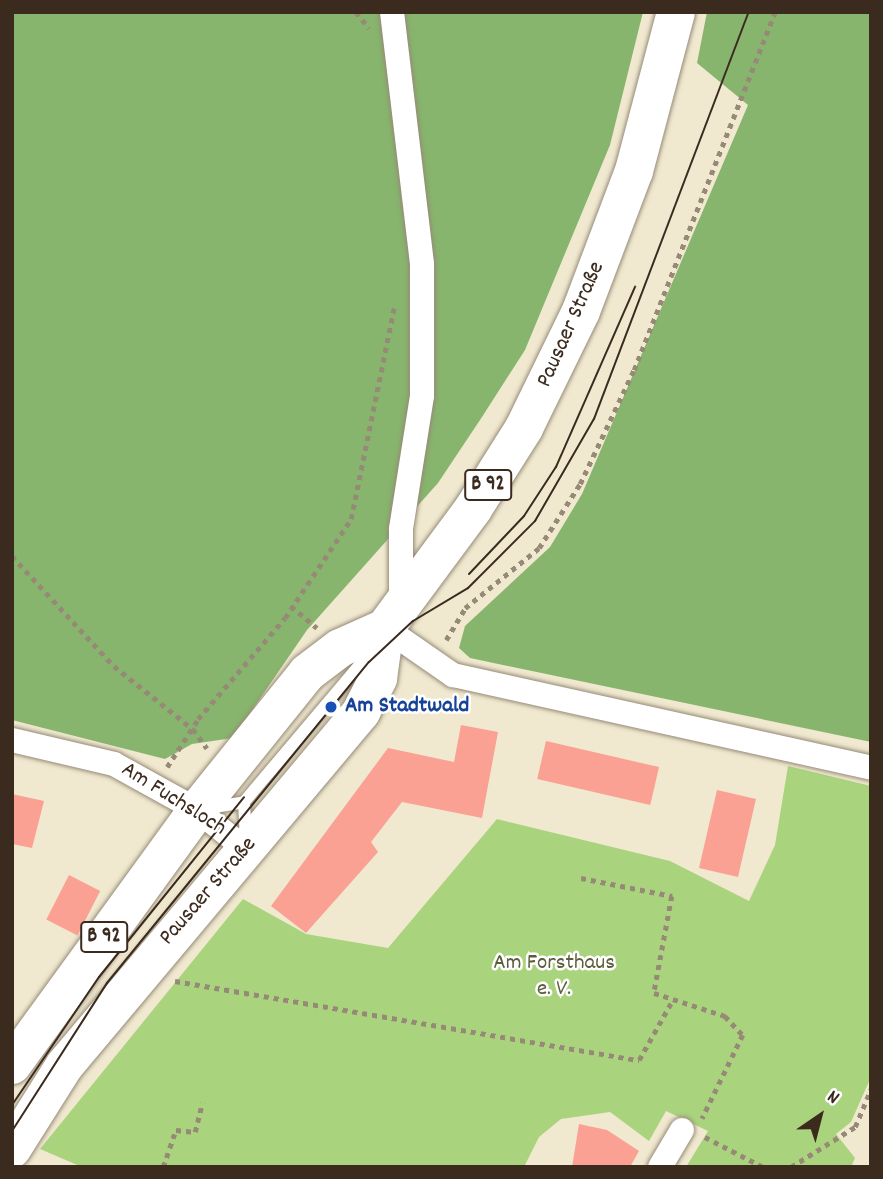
<!DOCTYPE html>
<html>
<head>
<meta charset="utf-8">
<style>
	body { margin:0 }
	#map { position:relative; width:883px; height:1179px; overflow:hidden; background:#f0e9d0; font-family:Dekko,sans-serif }
	div>[style] { position:absolute }
	[style*='--x'] { left:calc(var(--x)*1px); top:calc(var(--y)*1px); width:calc(var(--w)*1px); rotate:calc(var(--a)*1deg) }
	.green>* { inset:0; background:#aad37e }
	.forest>* { inset:0; background:#87b56d }
	.building>* { inset:0; background:#faa193; transform-origin:0 0 }
	.path>* { height:4.5px; margin-top:-2.25px; transform-origin:0; background:repeating-linear-gradient(90deg,#968a77 0 5px,transparent 0 10px) }
	.roads { filter:drop-shadow(0 0 2px #968a77) drop-shadow(0 0 2px #968a77) }
	.service>* { height:12px; margin:-6px; padding:0 6px; transform-origin:6px; border-radius:6px; background:#fff }
	.minor>* { height:24px; margin:-12px; padding:0 12px; transform-origin:12px; border-radius:12px; background:#fff }
	.primary>* { height:38px; margin:-19px; padding:0 19px; transform-origin:19px; border-radius:19px; background:#fff }
	.tram>* { height:2px; margin:-1px; padding:0 1px; transform-origin:1px; border-radius:1px; background:#3b2a1e }
	.dots>* { width:19px; height:19px; translate:-50% -50%; box-sizing:border-box; border:4px solid #fff; border-radius:50% }
	span { translate:-50% -50%; white-space:nowrap; text-align:center; line-height:1.15; -webkit-text-stroke:5px #fff; paint-order:stroke }
	.shield-label span { padding:2px 5px; background:#fff; border:2px solid; border-radius:5px; -webkit-text-stroke-width:0 }
	.shield-label { font-size:21px; color:#3b2a1e; font-weight:700 }
	.street-label { font-size:23px; color:#3b2a1e }
	.transit-label { font-size:23px; color:#164399; font-weight:700 }
	.left { translate:0 -50%; text-align:left }
	.park-label { font-size:23px; color:#5c5d3b }
	.frame { position:absolute; inset:0; border:14px solid #3b2a1e; pointer-events:none }
	.north { position:absolute; left:785px; top:1081px; width:70px; height:70px; -webkit-text-stroke:5px #fff; paint-order:stroke; rotate:35deg; font-size:19px; font-weight:700; line-height:28px; text-align:center; color:#3b2a1e }
	.north::after { content:''; display:block; margin:auto; width:24px; height:32px; background:#3b2a1e; clip-path:polygon(50% 0,100% 100%,50% 72%,0 100%) }
</style>
</head>
<body>
<div id="map">
	<div class="green">
		<i style="clip-path:polygon(788px 766px,871px 786px,871px 1077px,851px 1122px,836px 1134px,855px 1158px,851px 1167px,686px 1167px,708px 1131px,666px 1111px,649px 1141px,610px 1112px,561px 1119px,539px 1137px,524px 1167px,82px 1167px,40px 1149px,243px 899px,306px 934px,388px 948px,497px 819px,670px 861px,749px 901px,775px 845px)"></i>
	</div>
	<div class="forest">
		<i style="clip-path:polygon(12px 12px,643px 12px,610px 145px,525px 350px,482px 417px,438px 483px,307px 630px,233px 738px,192px 744px,165px 759px,12px 720px)"></i>
		<i style="clip-path:polygon(707px 12px,871px 12px,871px 742px,470px 658px,459px 648px,465px 626px,550px 547px,582px 494px,748px 105px,697px 63px)"></i>
	</div>
	<div class="building">
		<i style="clip-path:polygon(461px 725px,498px 732px,482px 818px,402px 802px,371px 842px,378px 852px,306px 933px,271px 906px,388px 748px,454px 762px)"></i>
		<i style="left:546px;top:741px;width:116px;height:39px;rotate:13deg"></i>
		<i style="left:717px;top:790px;width:40px;height:80px;rotate:13deg"></i>
		<i style="clip-path:polygon(12px 794px,44px 801px,32px 848px,12px 844px)"></i>
		<i style="left:69px;top:875px;width:35px;height:50px;rotate:27deg"></i>
		<i style="clip-path:polygon(579px 1124px,607px 1130px,639px 1151px,630px 1167px,572px 1167px)"></i>
	</div>
	<div class="path">
		<i style="--x:356;--y:12;--w:21;--a:51"></i>
		<i style="--x:12;--y:556;--w:150;--a:47.2"></i>
		<i style="--x:114;--y:666;--w:101;--a:38.6"></i>
		<i style="--x:193;--y:729;--w:24;--a:54"></i>
		<i style="--x:291;--y:606;--w:34;--a:40"></i>
		<i style="--x:446;--y:640;--w:37;--a:-59"></i>
		<i style="--x:465;--y:608;--w:95;--a:-39"></i>
		<i style="--x:539;--y:548;--w:76;--a:-57.4"></i>
		<i style="--x:580;--y:484;--w:126;--a:-64.7"></i>
		<i style="--x:634;--y:370;--w:385;--a:-68.5"></i>
		<i style="--x:167;--y:767;--w:57;--a:-57.1"></i>
		<i style="--x:198;--y:719;--w:133;--a:-49.3"></i>
		<i style="--x:285;--y:618;--w:119;--a:-56.3"></i>
		<i style="--x:351;--y:519;--w:220;--a:-78.5"></i>
		<i style="--x:581;--y:878;--w:93;--a:11.2"></i>
		<i style="--x:672;--y:896;--w:99;--a:100.5"></i>
		<i style="--x:654;--y:993;--w:75;--a:17.9"></i>
		<i style="--x:725;--y:1016;--w:26;--a:47"></i>
		<i style="--x:743;--y:1035;--w:93;--a:116"></i>
		<i style="--x:175;--y:981;--w:471;--a:9.7"></i>
		<i style="--x:639;--y:1060;--w:65;--a:-60.7"></i>
		<i style="--x:705;--y:1137;--w:65;--a:27.3"></i>
		<i style="--x:163;--y:1167;--w:39;--a:-71"></i>
		<i style="--x:176;--y:1130;--w:19;--a:6"></i>
		<i style="--x:195;--y:1132;--w:30;--a:-76"></i>
		<i style="--x:791;--y:1167;--w:75;--a:-32"></i>
		<i style="--x:855;--y:1127;--w:41;--a:-67.2"></i>
	</div>
	<div class="roads">
		<div class="service">
			<i style="--x:244;--y:802;--w:35;--a:87"></i>
			<i style="--x:208;--y:808;--w:36;--a:-9"></i>
			<i style="--x:244;--y:802;--w:194;--a:-49.8"></i>
		</div>
		<div class="minor">
			<i style="--x:392;--y:12;--w:254;--a:83.2"></i>
			<i style="--x:422;--y:264;--w:132;--a:90"></i>
			<i style="--x:422;--y:396;--w:135;--a:99"></i>
			<i style="--x:401;--y:529;--w:78;--a:90"></i>
			<i style="--x:385;--y:628;--w:83;--a:34.7"></i>
			<i style="--x:453;--y:675;--w:428;--a:12.5"></i>
			<i style="--x:12;--y:740;--w:105;--a:13.2"></i>
			<i style="--x:114;--y:764;--w:95;--a:29"></i>
			<i style="--x:197;--y:810;--w:64;--a:38.7"></i>
			<i style="--x:660;--y:1167;--w:43;--a:-59.3"></i>
		</div>
		<div class="primary">
			<i style="--x:12;--y:1065;--w:315;--a:-54"></i>
			<i style="--x:197;--y:810;--w:176;--a:-51.2"></i>
			<i style="--x:307;--y:673;--w:41;--a:-37.1"></i>
			<i style="--x:340;--y:648;--w:49;--a:-24"></i>
			<i style="--x:385;--y:628;--w:148;--a:-53.5"></i>
			<i style="--x:473;--y:509;--w:96;--a:-57.8"></i>
			<i style="--x:524;--y:428;--w:130;--a:-64"></i>
			<i style="--x:581;--y:311;--w:150;--a:-69.3"></i>
			<i style="--x:634;--y:171;--w:164;--a:-75.2"></i>
			<i style="--x:12;--y:1149;--w:99;--a:-57.8"></i>
			<i style="--x:65;--y:1065;--w:461;--a:-50"></i>
			<i style="--x:361;--y:712;--w:38;--a:-63"></i>
			<i style="--x:378;--y:678;--w:50;--a:-82"></i>
		</div>
	</div>
	<div class="tram">
		<i style="--x:469;--y:574;--w:80;--a:-46.5"></i>
		<i style="--x:524;--y:516;--w:59;--a:-56.9"></i>
		<i style="--x:556;--y:467;--w:197;--a:-66.3"></i>
		<i style="--x:12;--y:1105;--w:155;--a:-55.8"></i>
		<i style="--x:99;--y:977;--w:231;--a:-51.1"></i>
		<i style="--x:12;--y:1131;--w:176;--a:-57.3"></i>
		<i style="--x:107;--y:983;--w:414;--a:-50.8"></i>
		<i style="--x:369;--y:662;--w:60;--a:-43"></i>
		<i style="--x:413;--y:621;--w:64;--a:-31"></i>
		<i style="--x:468;--y:588;--w:95;--a:-45"></i>
		<i style="--x:535;--y:521;--w:118;--a:-60"></i>
		<i style="--x:594;--y:419;--w:436;--a:-69.2"></i>
	</div>
	<div class="dots">
		<i style="left:331px;top:707px;background:#1a4fb4"></i>
	</div>
	<div class="shield-label">
		<span style="left:488px;top:485px">B 92</span>
		<span style="left:104px;top:937px">B 92</span>
	</div>
	<div class="street-label">
		<span style="left:572px;top:325px;rotate:-66deg">Pausaer Straße</span>
		<span style="left:173px;top:800px;rotate:32deg">Am Fuchsloch</span>
		<span style="left:209px;top:892px;rotate:-49deg">Pausaer Straße</span>
	</div>
	<div class="transit-label">
		<span class="left" style="left:345px;top:707px">Am Stadtwald</span>
	</div>
	<div class="park-label">
		<span style="left:554px;top:977px">Am Forsthaus<br>e. V.</span>
	</div>
	<div class="frame"></div>
	<div class="north">N</div>
</div>
</body>
</html>
